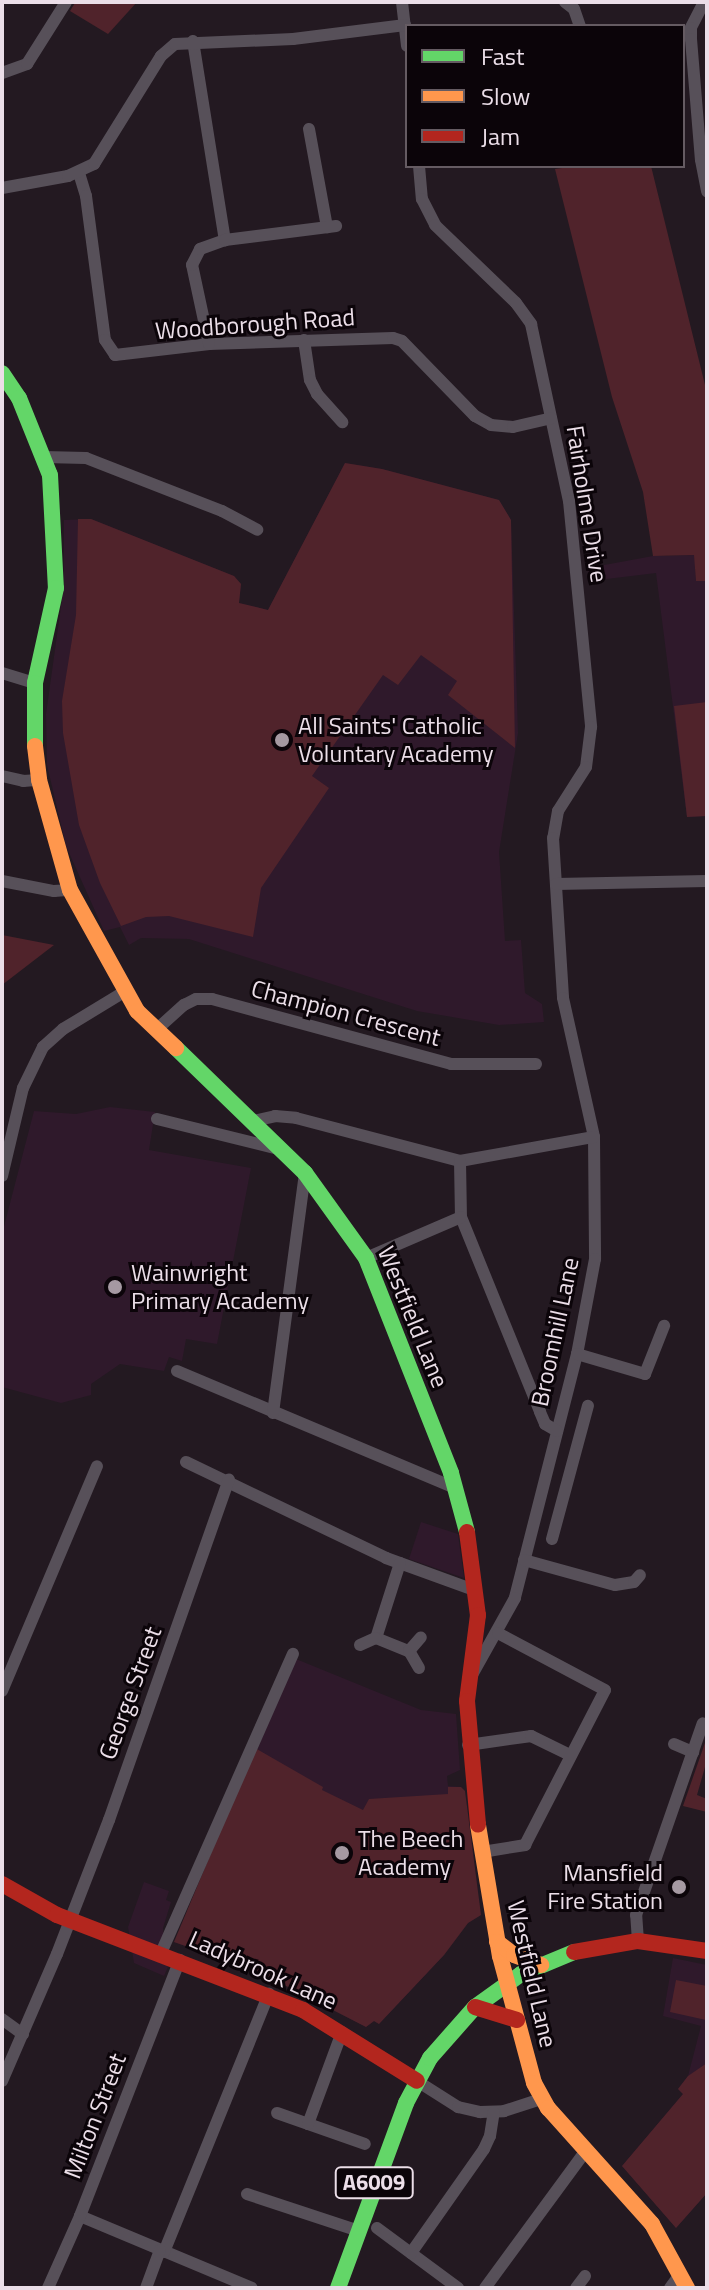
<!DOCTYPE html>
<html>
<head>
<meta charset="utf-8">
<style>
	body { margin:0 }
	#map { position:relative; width:709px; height:2290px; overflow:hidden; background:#231921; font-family:"Titillium Web",sans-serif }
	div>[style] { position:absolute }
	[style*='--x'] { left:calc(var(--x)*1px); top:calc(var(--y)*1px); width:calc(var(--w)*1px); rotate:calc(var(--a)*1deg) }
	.built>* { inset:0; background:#2f192b }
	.green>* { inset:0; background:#50232b }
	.street>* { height:12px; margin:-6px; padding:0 6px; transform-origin:6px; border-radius:6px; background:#575059 }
	.fast>* { height:16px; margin:-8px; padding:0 8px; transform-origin:8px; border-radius:8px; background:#63d668 }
	.slow>* { height:16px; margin:-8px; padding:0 8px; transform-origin:8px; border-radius:8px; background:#ff974d }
	.jam>* { height:16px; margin:-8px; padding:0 8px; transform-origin:8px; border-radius:8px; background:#b3261e }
	.dots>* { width:22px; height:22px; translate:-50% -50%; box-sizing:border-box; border:4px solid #0b0409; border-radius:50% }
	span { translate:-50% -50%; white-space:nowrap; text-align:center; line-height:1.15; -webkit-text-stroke:6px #0b0409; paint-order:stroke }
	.shield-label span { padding:2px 6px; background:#0b0409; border:2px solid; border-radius:6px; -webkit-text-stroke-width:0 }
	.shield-label { font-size:22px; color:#ebdee8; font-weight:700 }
	.street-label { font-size:24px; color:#ebdee8 }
	.poi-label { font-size:24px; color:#ebdee8 }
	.left { translate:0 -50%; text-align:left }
	.right { translate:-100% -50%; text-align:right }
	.frame { position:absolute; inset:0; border:4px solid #ebdee8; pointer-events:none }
	.legend { position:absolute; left:405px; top:24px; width:280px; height:144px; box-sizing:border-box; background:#0b0409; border:2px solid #655b62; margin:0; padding:10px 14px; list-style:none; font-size:24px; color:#ebdee8 }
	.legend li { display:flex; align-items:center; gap:16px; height:40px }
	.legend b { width:40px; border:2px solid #655b62 }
</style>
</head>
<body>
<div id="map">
	<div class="built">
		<i style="clip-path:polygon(345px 463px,382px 469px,499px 500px,511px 520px,518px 733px,499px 852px,505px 941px,521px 940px,525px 993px,542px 1004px,544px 1022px,499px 1025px,417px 1011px,189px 939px,141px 938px,129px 945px,120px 927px,104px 931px,66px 846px,47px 765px,46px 714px,64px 585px,64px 520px,91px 519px,234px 576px,241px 584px,239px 603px,268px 610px)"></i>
		<i style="clip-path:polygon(695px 555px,696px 581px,707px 581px,707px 816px,687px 817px,656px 573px,590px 581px,588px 568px,653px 556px)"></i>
		<i style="clip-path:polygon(110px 1107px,155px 1112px,149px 1150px,251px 1168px,217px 1344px,186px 1339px,182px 1361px,169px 1357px,164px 1371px,120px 1364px,91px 1384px,91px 1395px,61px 1403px,2px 1387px,2px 1234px,34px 1111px,76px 1114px)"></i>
		<i style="clip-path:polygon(421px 1522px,458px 1534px,464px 1578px,409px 1559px)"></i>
		<i style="clip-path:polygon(296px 1659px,421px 1710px,456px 1714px,460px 1770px,447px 1776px,448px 1786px,461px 1787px,481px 1915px,468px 1923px,444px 1955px,379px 2024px,374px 2021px,366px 2027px,257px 1971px,174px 1942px)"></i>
		<i style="clip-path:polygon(144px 1882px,169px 1891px,166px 1900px,171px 1902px,163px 1928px,168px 1967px,164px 1976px,134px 1963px,128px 1927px)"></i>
		<i style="clip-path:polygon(673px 1958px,707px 1965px,707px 2193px,676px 2228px,622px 2166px,683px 2094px,678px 2089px,688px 2076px,701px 2026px,663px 2016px)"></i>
	</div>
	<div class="green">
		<i style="clip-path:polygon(82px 2px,137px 2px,108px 34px,70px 11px,75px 3px)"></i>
		<i style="clip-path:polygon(576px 166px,651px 166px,707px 393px,707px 581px,696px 581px,694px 555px,653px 556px,643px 492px,612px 397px,555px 169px)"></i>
		<i style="clip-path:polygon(345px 463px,382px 469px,499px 500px,511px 520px,515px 748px,448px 695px,457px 681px,421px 655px,398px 685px,383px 675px,312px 776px,329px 788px,261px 888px,253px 937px,169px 916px,146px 917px,121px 926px,100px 883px,79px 825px,63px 733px,62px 701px,76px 615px,78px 519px,91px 519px,234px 576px,241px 584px,239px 603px,268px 610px)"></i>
		<i style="clip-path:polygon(707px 702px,707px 816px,687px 817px,674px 706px)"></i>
		<i style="clip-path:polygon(2px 935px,54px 945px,2px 985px)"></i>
		<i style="clip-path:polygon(707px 1737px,707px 1760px,697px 1795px,707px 1799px,707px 1812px,683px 1806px)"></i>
		<i style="clip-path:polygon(255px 1748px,323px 1787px,322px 1790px,363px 1810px,369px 1799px,448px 1794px,448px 1787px,461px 1787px,465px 1791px,481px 1915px,468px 1923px,444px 1955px,379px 2024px,374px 2021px,366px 2027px,257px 1971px,174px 1942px)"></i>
		<i style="clip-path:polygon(676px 1980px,707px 1986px,706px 2020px,670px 2012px)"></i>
		<i style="clip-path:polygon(707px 2063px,707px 2193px,676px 2228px,622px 2166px,683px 2094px,678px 2089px,688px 2076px)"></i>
	</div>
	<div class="street">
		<i style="--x:402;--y:2;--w:44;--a:83.5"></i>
		<i style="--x:565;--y:2;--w:11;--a:38"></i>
		<i style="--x:574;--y:9;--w:18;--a:71"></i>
		<i style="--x:704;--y:2;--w:29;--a:117"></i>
		<i style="--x:691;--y:28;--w:11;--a:90"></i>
		<i style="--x:691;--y:39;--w:121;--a:85.3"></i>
		<i style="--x:701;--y:160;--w:32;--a:79"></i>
		<i style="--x:193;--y:41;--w:202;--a:80.9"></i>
		<i style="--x:2;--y:73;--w:27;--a:-20"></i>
		<i style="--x:27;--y:64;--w:73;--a:-57.8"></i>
		<i style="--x:309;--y:129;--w:100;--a:79.6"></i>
		<i style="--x:419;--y:166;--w:33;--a:85"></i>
		<i style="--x:422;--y:199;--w:29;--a:63"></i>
		<i style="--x:435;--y:225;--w:112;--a:43.9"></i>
		<i style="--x:516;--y:303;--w:26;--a:54"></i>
		<i style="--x:531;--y:324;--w:181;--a:77.9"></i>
		<i style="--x:569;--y:501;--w:227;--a:84.4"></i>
		<i style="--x:591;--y:727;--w:40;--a:97.1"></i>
		<i style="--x:586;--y:767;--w:52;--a:122.5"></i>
		<i style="--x:558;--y:811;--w:27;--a:100"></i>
		<i style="--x:553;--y:838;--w:160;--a:86.4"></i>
		<i style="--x:563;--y:998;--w:142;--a:77.4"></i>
		<i style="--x:594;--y:1137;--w:122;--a:89.5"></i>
		<i style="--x:595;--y:1259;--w:97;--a:100.7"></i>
		<i style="--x:577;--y:1354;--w:252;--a:104.3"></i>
		<i style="--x:515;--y:1598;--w:88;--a:119.2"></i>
		<i style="--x:79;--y:173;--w:24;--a:73"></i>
		<i style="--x:86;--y:196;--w:145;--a:82.5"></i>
		<i style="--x:105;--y:340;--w:18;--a:56"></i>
		<i style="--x:115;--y:355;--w:95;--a:-6.7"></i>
		<i style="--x:209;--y:344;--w:184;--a:-1.9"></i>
		<i style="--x:393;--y:338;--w:9;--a:18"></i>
		<i style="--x:402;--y:341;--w:105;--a:45.8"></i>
		<i style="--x:475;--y:416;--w:18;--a:29"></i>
		<i style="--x:491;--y:425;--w:22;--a:5"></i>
		<i style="--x:513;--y:427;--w:39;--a:-13"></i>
		<i style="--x:2;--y:188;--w:67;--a:-10.3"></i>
		<i style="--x:68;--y:176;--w:29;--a:-25"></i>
		<i style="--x:94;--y:164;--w:127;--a:-58.2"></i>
		<i style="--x:161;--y:56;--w:18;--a:-41"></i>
		<i style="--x:175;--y:44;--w:118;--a:-2.4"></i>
		<i style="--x:293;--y:39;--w:113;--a:-7.1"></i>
		<i style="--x:304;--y:340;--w:40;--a:81.5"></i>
		<i style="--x:310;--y:380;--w:16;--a:63"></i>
		<i style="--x:317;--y:394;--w:38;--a:48"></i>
		<i style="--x:209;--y:344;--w:81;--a:-102.1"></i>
		<i style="--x:192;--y:265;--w:18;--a:-63"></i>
		<i style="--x:200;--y:249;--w:27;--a:-20"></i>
		<i style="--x:225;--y:240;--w:112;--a:-7.2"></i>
		<i style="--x:44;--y:457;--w:42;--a:1.4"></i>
		<i style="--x:86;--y:458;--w:146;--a:21.3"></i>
		<i style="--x:222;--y:511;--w:40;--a:28"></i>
		<i style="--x:2;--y:673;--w:34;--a:17"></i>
		<i style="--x:2;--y:776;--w:22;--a:13"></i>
		<i style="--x:23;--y:781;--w:16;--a:-4"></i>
		<i style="--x:2;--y:881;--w:53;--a:10.9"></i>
		<i style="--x:54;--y:891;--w:16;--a:-4"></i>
		<i style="--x:556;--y:884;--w:151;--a:-1.1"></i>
		<i style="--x:156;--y:1030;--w:38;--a:-42"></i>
		<i style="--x:184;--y:1005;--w:13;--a:-27"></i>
		<i style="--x:196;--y:999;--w:16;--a:0"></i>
		<i style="--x:212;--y:999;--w:248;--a:15.2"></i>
		<i style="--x:451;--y:1064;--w:85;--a:0"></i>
		<i style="--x:157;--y:1119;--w:126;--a:13.8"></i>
		<i style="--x:254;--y:1121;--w:22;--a:-13"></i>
		<i style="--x:275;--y:1116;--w:21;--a:5"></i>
		<i style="--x:296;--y:1118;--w:170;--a:14.7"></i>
		<i style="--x:460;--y:1161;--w:136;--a:-10.2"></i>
		<i style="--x:460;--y:1161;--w:56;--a:89"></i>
		<i style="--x:461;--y:1217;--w:210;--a:67.9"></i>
		<i style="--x:540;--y:1412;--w:13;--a:67"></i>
		<i style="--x:545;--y:1424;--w:14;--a:30"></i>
		<i style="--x:2;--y:1176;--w:90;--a:-76.6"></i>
		<i style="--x:23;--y:1088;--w:46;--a:-64"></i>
		<i style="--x:43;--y:1047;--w:27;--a:-42"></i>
		<i style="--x:63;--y:1029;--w:71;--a:-31.2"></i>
		<i style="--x:366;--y:1258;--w:103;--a:-23.3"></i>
		<i style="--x:577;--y:1354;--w:71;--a:16.4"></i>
		<i style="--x:645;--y:1374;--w:52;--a:-68.4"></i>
		<i style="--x:177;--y:1371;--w:303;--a:22.8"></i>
		<i style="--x:273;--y:1413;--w:242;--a:-82.4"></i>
		<i style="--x:186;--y:1462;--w:222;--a:25.6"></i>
		<i style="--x:386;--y:1558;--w:94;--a:20"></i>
		<i style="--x:552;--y:1539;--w:138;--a:-74.9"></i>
		<i style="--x:524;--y:1560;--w:94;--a:15.4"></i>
		<i style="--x:615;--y:1585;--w:19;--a:-9"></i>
		<i style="--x:634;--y:1582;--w:9;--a:-49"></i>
		<i style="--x:400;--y:1563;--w:79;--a:107.7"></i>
		<i style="--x:376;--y:1638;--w:35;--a:22"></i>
		<i style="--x:360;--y:1645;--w:17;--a:-24"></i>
		<i style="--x:419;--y:1668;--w:20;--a:-120"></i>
		<i style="--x:409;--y:1651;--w:18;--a:-49"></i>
		<i style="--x:2;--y:1691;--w:244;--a:-67.1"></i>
		<i style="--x:674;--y:1744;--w:21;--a:23"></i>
		<i style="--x:468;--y:1745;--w:64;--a:-8.1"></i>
		<i style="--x:531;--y:1736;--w:43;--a:26"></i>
		<i style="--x:482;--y:1852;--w:44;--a:-9.2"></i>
		<i style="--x:525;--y:1845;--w:174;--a:-62.7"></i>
		<i style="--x:605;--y:1690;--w:121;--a:-152"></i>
		<i style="--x:638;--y:1941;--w:26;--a:-94"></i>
		<i style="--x:636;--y:1915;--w:203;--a:-70.8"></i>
		<i style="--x:161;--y:1953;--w:327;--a:-66.2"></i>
		<i style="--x:2;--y:2019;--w:26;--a:36"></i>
		<i style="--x:2;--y:2081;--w:138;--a:-66.6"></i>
		<i style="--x:57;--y:1954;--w:144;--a:-68.8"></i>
		<i style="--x:109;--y:1820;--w:361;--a:-70.6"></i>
		<i style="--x:417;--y:2081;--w:49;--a:32.4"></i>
		<i style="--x:458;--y:2107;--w:23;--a:13"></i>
		<i style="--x:480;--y:2112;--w:24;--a:-2"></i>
		<i style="--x:504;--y:2111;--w:39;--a:-18"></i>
		<i style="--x:277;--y:2113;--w:93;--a:19.4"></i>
		<i style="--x:308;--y:2124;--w:98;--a:-69.7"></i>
		<i style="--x:247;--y:2194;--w:118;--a:18.3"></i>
		<i style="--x:80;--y:2216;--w:186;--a:22.7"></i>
		<i style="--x:377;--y:2228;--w:101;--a:36.5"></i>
		<i style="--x:164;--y:2252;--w:279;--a:-67.9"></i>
		<i style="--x:411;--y:2253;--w:127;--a:-54.9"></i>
		<i style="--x:484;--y:2149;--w:14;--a:-65"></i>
		<i style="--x:490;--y:2136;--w:24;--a:-81"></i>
		<i style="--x:48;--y:2288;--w:79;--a:-66"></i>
		<i style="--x:80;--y:2216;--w:275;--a:-68.7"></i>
		<i style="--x:146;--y:2288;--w:40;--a:-69.8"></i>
		<i style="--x:485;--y:2288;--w:172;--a:-53.7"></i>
		<i style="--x:576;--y:2288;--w:15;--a:-53"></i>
		<i style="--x:670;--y:2288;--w:17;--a:-54"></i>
	</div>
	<div class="fast">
		<i style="--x:2;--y:373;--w:30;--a:56"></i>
		<i style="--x:19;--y:398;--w:83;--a:68.1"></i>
		<i style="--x:50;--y:475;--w:113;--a:87"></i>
		<i style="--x:56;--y:588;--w:97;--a:102.5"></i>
		<i style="--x:35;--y:683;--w:63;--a:90"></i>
		<i style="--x:176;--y:1048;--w:180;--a:44.1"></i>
		<i style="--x:305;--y:1173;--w:105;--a:54.3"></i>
		<i style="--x:366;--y:1258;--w:231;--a:68.4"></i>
		<i style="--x:451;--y:1473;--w:61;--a:74.8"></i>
		<i style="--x:338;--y:2288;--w:197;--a:-69.8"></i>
		<i style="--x:406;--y:2103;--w:51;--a:-61.9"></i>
		<i style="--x:430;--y:2058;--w:68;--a:-48.6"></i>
		<i style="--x:475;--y:2007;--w:57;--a:-35.7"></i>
		<i style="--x:521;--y:1974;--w:57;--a:-22.5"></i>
	</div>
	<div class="slow">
		<i style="--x:35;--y:746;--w:34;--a:83"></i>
		<i style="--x:39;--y:780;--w:114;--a:74.3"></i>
		<i style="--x:70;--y:890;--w:138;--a:61"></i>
		<i style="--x:137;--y:1011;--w:54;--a:43.5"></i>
		<i style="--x:478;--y:1825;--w:133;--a:80.5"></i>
		<i style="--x:500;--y:1956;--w:131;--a:75"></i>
		<i style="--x:534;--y:2083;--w:29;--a:61"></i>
		<i style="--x:548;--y:2108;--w:156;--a:48.1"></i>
		<i style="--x:652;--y:2224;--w:73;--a:61.3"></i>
		<i style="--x:497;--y:1942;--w:21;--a:37"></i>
		<i style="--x:514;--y:1955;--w:29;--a:20"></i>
	</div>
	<div class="jam">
		<i style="--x:467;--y:1532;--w:84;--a:82.5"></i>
		<i style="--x:478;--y:1615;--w:87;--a:97.3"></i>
		<i style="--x:467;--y:1701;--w:124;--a:84.9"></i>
		<i style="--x:2;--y:1884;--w:63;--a:29.4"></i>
		<i style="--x:57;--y:1915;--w:264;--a:21.1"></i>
		<i style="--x:303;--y:2010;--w:134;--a:31.9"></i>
		<i style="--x:574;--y:1952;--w:65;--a:-9.8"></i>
		<i style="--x:638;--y:1941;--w:70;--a:8.2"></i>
		<i style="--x:475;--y:2007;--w:44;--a:17.2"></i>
	</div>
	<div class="dots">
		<i style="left:282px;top:740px;background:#a599a2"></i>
		<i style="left:115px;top:1287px;background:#a599a2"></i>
		<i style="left:342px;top:1853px;background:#a599a2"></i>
		<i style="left:679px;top:1887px;background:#a599a2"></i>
	</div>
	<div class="shield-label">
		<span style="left:374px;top:2183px">A6009</span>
	</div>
	<div class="street-label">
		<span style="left:255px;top:324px;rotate:-4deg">Woodborough Road</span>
		<span style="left:587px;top:504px;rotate:81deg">Fairholme Drive</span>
		<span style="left:346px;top:1013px;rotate:15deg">Champion Crescent</span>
		<span style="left:413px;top:1317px;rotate:68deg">Westfield Lane</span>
		<span style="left:555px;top:1332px;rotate:-78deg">Broomhill Lane</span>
		<span style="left:130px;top:1693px;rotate:-70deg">George Street</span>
		<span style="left:263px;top:1970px;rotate:24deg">Ladybrook Lane</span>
		<span style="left:532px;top:1974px;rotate:77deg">Westfield Lane</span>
		<span style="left:95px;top:2116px;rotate:-69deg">Milton Street</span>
	</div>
	<div class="poi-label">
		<span class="left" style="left:298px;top:740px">All Saints' Catholic<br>Voluntary Academy</span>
		<span class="left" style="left:131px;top:1287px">Wainwright<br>Primary Academy</span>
		<span class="left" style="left:358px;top:1853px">The Beech<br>Academy</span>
		<span class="right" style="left:663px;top:1887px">Mansfield<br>Fire Station</span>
	</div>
	<div class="frame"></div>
	<ul class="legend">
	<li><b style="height:10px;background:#63d668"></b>Fast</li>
	<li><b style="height:10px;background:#ff974d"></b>Slow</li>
	<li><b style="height:10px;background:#b3261e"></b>Jam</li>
	</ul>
</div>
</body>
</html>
